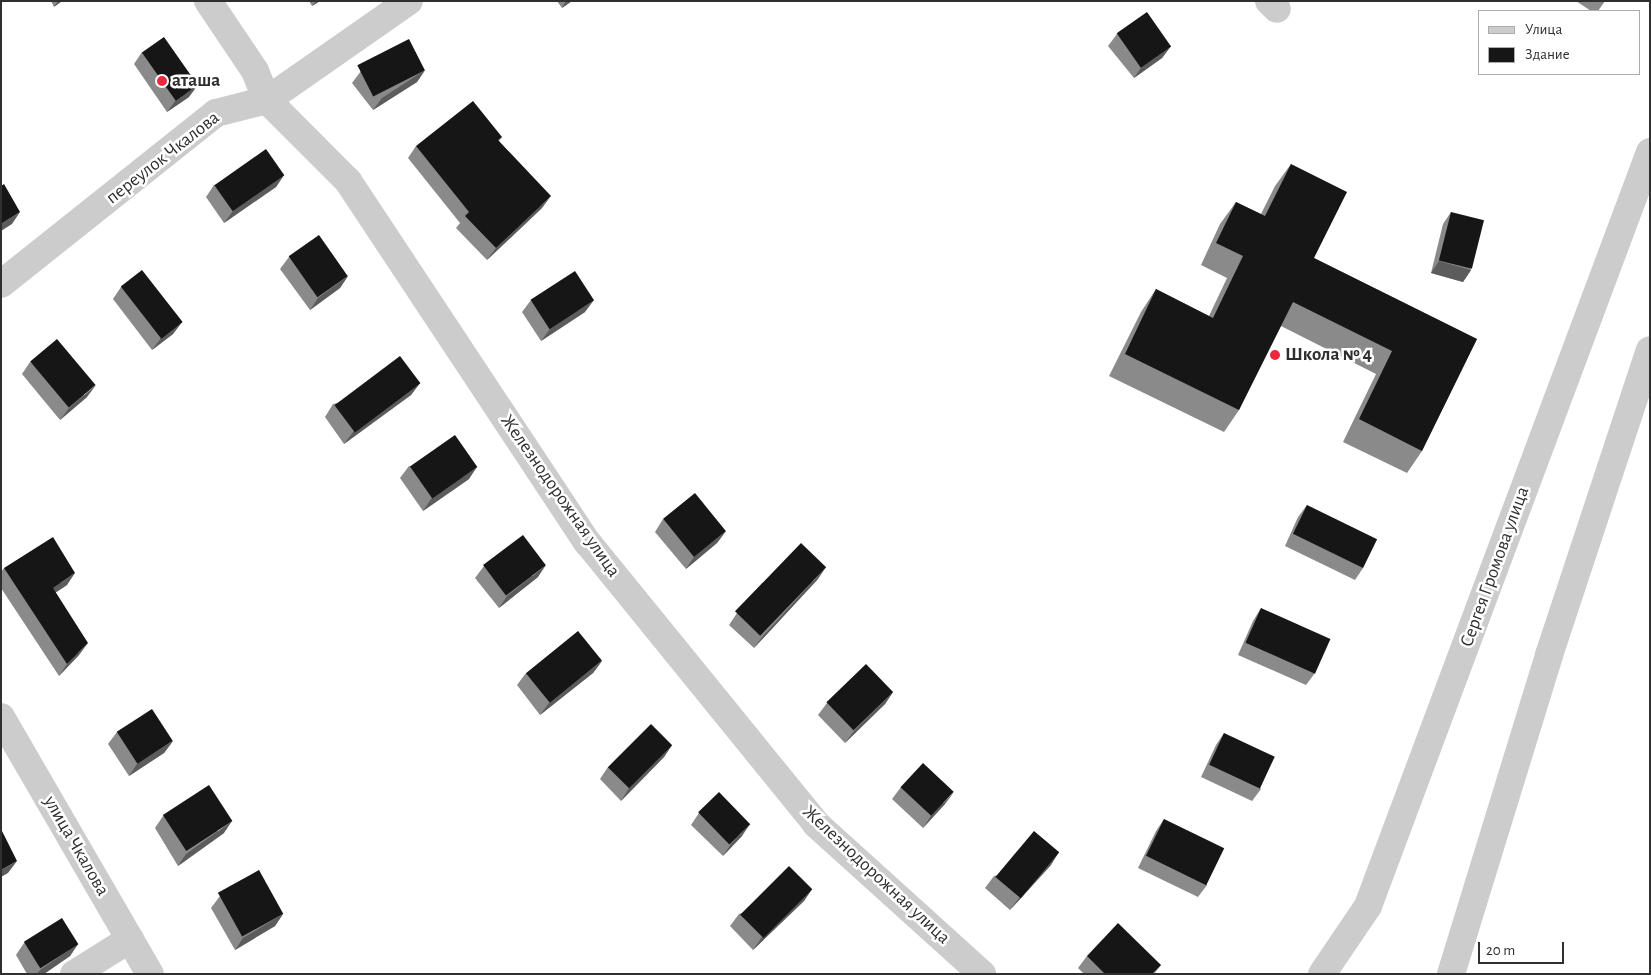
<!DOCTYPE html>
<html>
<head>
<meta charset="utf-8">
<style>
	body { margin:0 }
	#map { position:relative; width:1651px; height:975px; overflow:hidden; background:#fff; font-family:"Alegreya Sans",sans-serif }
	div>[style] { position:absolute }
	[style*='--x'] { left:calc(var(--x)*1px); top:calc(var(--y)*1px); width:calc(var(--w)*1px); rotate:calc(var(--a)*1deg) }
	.minor>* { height:28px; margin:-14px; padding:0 14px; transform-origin:14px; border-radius:14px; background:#ccc }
	.wall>* { inset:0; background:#8a8a8a }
	.shaded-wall>* { inset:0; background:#5c5c5c }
	.building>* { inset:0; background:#161616; transform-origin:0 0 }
	.dots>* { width:14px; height:14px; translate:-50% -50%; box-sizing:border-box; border:2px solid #fff; border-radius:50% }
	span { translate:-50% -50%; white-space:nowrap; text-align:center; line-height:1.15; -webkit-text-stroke:5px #fff; paint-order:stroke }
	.poi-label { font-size:19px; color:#2f2f2f; font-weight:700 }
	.left { translate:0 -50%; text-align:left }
	.street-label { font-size:19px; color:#2f2f2f }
	.frame { position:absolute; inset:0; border:2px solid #2f2f2f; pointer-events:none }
	.legend { position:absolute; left:1478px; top:10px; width:162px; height:65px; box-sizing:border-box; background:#fff; border:1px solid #acacac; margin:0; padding:6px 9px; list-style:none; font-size:15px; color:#2f2f2f }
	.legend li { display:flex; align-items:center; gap:10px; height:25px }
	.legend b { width:25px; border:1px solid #acacac }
	.scale { position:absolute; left:1478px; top:942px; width:86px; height:22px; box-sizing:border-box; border:2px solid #2f2f2f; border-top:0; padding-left:6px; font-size:15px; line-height:18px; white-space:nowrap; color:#2f2f2f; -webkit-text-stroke:4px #fff; paint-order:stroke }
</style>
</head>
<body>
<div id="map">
	<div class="minor">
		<i style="--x:208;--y:1;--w:84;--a:56.1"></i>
		<i style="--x:255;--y:71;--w:31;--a:68"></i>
		<i style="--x:267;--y:100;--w:115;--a:45"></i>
		<i style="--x:348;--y:181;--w:434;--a:56.5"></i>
		<i style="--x:588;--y:543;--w:362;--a:50.9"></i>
		<i style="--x:816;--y:824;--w:224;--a:42.1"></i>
		<i style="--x:1269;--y:1;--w:11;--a:45"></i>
		<i style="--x:1;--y:284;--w:275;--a:-38.5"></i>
		<i style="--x:216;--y:113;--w:53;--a:-14.3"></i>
		<i style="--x:267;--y:100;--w:173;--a:-34.9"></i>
		<i style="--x:1;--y:717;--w:297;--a:59.9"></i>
		<i style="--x:74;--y:974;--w:66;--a:-32"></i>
		<i style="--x:1322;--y:974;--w:82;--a:-55.9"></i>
		<i style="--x:1368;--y:906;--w:805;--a:-69.49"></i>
		<i style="--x:1451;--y:974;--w:334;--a:-72.9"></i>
		<i style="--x:1549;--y:655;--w:321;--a:-71.7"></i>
	</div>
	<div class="wall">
		<i style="clip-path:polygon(51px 1px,62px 1px,54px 7px)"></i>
		<i style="clip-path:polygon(309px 1px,320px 1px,312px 6px)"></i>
		<i style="clip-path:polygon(557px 1px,572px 1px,562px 8px)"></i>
		<i style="clip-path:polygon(1576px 1px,1605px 1px,1598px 11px,1591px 11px)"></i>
		<i style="clip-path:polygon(1117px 34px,1171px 46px,1162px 58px,1134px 78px,1108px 46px)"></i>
		<i style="clip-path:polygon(142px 52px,189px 97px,167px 112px,134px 64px)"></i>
		<i style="clip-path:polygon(425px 70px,417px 82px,373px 110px,352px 83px,361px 71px)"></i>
		<i style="clip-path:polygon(502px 137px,499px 141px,542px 208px,487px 260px,456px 228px,460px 223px,408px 158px,416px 146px)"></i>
		<i style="clip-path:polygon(1291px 164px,1314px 258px,1477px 339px,1422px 451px,1407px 473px,1343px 442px,1376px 374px,1281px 326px,1239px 410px,1224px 432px,1109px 376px,1141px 312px,1156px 289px,1209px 316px,1227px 278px,1201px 265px,1220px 224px,1236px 202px,1261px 214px,1275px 186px)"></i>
		<i style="clip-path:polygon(284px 175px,276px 187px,224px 223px,206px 197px,214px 185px)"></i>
		<i style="clip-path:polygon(1451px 212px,1471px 270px,1463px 282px,1431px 273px,1443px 224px)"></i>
		<i style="clip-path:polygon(289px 257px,348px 276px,340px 288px,310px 310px,280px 269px)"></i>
		<i style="clip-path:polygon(121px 287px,182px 322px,173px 334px,152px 350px,113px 299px)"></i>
		<i style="clip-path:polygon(531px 300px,585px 312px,541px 341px,522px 312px)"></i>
		<i style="clip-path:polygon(30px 362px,87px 397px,60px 420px,22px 374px)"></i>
		<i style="clip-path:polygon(420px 383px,411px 395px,344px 444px,325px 417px,333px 404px)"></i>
		<i style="clip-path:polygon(409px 466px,469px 479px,423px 511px,400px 478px)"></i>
		<i style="clip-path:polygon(1307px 505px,1363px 568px,1355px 580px,1285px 546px,1298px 517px)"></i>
		<i style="clip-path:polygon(663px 519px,726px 531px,717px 543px,686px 569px,655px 532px)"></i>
		<i style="clip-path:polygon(484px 566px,538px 577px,499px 608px,475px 578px)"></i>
		<i style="clip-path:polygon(4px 568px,67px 585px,55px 593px,79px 655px,59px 676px,1px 588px,1px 572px)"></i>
		<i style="clip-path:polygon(818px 579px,754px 648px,729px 625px,737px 613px)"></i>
		<i style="clip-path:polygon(1261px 608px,1315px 673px,1306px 685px,1238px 655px,1253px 621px)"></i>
		<i style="clip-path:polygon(602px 661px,593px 673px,540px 715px,517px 685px,526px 673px)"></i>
		<i style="clip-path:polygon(893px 692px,885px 704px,845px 743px,818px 715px,827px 703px)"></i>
		<i style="clip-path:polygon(117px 732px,173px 741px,164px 753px,129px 776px,108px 744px)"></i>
		<i style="clip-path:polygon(1224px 733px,1261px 789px,1252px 801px,1201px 777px,1216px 745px)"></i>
		<i style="clip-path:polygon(672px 745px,664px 757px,621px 801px,600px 779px,608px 767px)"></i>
		<i style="clip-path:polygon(901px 787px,945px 804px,923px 828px,892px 799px)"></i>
		<i style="clip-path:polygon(699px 813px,742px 836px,723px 856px,691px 825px)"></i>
		<i style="clip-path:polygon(163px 816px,224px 833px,178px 866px,155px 828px)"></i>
		<i style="clip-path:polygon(1164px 819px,1207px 885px,1198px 897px,1138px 868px,1156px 831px)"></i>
		<i style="clip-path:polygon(1051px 865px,1010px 910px,985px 888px,994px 876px)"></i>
		<i style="clip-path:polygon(812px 889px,804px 901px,753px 950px,730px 926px,739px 914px)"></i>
		<i style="clip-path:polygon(220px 896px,283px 914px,275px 926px,235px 950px,211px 908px)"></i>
		<i style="clip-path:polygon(24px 943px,78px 944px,70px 956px,44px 974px,27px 974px,16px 955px)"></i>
		<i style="clip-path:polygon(1087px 956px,1161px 965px,1154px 974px,1084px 974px,1078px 968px)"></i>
	</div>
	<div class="shaded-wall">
		<i style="clip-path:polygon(58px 1px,62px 1px,54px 7px)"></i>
		<i style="clip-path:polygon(316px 1px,320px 1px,312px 6px)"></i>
		<i style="clip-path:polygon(566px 1px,572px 1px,562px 8px)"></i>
		<i style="clip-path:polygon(1171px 46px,1162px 58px,1134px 78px,1142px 66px)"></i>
		<i style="clip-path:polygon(425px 70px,417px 82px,373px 110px,382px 98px)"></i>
		<i style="clip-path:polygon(198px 85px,189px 97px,167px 112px,176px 100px)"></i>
		<i style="clip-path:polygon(284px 175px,276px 187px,224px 223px,233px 211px)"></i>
		<i style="clip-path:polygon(551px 196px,542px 208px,487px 260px,496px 248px)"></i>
		<i style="clip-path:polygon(20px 212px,12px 224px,1px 231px,1px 224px)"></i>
		<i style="clip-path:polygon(1439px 261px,1471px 270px,1463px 282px,1431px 273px)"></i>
		<i style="clip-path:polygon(348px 276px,340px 288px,310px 310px,318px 298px)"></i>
		<i style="clip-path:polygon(594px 300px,585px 312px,541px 341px,550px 329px)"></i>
		<i style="clip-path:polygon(182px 322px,173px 334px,152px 350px,161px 338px)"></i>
		<i style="clip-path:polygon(420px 383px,411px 395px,344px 444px,353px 432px)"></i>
		<i style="clip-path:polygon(96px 385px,87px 397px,60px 420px,69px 408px)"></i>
		<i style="clip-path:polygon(477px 467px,469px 479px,423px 511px,431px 499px)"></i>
		<i style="clip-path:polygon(726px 531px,717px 543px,686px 569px,694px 557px)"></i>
		<i style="clip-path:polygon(546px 565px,538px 577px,499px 608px,507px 596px)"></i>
		<i style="clip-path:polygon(826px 567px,818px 579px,754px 648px,763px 636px)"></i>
		<i style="clip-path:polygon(75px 573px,67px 585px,44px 600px,53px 588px)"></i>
		<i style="clip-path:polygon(88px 643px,79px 655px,59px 676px,67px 664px)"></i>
		<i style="clip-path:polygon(602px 661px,593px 673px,540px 715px,549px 703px)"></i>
		<i style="clip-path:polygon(893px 692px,885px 704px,845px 743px,854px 731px)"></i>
		<i style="clip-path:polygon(173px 741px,164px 753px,129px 776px,137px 764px)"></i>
		<i style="clip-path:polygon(672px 745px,664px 757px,621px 801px,629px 788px)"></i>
		<i style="clip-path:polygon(954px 792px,945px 804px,923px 828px,931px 816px)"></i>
		<i style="clip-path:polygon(232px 821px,224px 833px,178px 866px,186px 854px)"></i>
		<i style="clip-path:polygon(750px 824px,742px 836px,723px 856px,731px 844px)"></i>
		<i style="clip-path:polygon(1059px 852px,1051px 865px,1010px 910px,1019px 898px)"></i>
		<i style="clip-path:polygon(17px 861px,8px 873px,1px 877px,1px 870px)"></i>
		<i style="clip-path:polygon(812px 889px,804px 901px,753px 950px,762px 937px)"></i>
		<i style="clip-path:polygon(283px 914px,275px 926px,235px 950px,243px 938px)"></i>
		<i style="clip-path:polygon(78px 944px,70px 956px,44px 974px,37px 974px,40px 970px)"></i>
	</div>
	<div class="building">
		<i style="left:1147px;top:12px;width:42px;height:37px;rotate:55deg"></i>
		<i style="left:164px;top:37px;width:59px;height:27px;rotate:55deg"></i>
		<i style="left:409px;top:39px;width:35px;height:58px;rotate:63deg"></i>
		<i style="clip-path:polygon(473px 101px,502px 137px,498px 140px,551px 196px,496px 248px,465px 216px,469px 212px,416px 146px)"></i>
		<i style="left:266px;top:149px;width:32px;height:63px;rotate:55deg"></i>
		<i style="clip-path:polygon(1291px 164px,1347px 192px,1314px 258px,1477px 339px,1422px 451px,1359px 419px,1392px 351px,1293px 302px,1239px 410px,1125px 354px,1156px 289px,1213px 318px,1243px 256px,1216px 243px,1236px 202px,1265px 216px)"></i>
		<i style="clip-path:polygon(4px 184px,20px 212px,1px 224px,1px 186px)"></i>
		<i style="left:1451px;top:212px;width:34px;height:50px;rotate:14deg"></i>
		<i style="left:319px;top:235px;width:50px;height:37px;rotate:55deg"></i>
		<i style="left:142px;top:270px;width:66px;height:27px;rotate:52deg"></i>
		<i style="left:575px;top:271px;width:35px;height:53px;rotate:57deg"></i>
		<i style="left:57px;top:339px;width:60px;height:35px;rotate:50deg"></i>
		<i style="left:400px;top:356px;width:34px;height:82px;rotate:53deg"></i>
		<i style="left:455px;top:435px;width:39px;height:55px;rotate:55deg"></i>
		<i style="left:695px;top:493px;width:49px;height:41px;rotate:51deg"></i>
		<i style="left:1307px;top:505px;width:78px;height:32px;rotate:26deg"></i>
		<i style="left:523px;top:535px;width:38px;height:50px;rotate:53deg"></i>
		<i style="clip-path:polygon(53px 537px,75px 573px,53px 588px,88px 643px,67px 664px,4px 568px)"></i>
		<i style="left:801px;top:543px;width:35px;height:95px;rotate:44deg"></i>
		<i style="left:1261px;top:608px;width:76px;height:38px;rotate:24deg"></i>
		<i style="left:578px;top:631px;width:38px;height:67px;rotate:51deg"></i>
		<i style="left:866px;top:664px;width:39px;height:55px;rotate:46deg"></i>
		<i style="left:152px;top:709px;width:38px;height:42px;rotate:57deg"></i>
		<i style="left:651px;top:724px;width:30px;height:61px;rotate:45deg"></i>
		<i style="left:1224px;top:733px;width:56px;height:35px;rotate:25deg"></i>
		<i style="left:923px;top:763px;width:42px;height:33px;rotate:43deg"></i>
		<i style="left:209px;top:785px;width:43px;height:55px;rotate:57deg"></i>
		<i style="left:719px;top:792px;width:45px;height:29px;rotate:46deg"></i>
		<i style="left:1164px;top:819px;width:67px;height:41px;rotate:26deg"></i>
		<i style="clip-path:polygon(1px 829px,17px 861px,1px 870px)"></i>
		<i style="left:1034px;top:831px;width:33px;height:60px;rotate:40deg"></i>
		<i style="left:789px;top:866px;width:33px;height:69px;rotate:45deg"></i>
		<i style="left:259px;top:870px;width:50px;height:47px;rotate:61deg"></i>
		<i style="left:62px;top:918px;width:31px;height:45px;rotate:58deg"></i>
		<i style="clip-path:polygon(1118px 923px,1161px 965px,1152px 974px,1105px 974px,1087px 956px)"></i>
	</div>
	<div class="dots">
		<i style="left:162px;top:81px;background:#f0283d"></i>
		<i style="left:1275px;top:355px;background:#f0283d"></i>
	</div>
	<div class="poi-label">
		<span class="left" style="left:172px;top:81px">аташа</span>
		<span class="left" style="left:1285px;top:355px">Школа № 4</span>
	</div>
	<div class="street-label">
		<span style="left:163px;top:158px;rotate:-38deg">переулок Чкалова</span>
		<span style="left:560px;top:496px;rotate:55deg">Железнодорожная улица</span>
		<span style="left:1495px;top:567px;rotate:-70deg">Сергея Громова улица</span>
		<span style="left:76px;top:846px;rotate:60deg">улица Чкалова</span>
		<span style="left:876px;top:875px;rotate:43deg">Железнодорожная улица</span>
	</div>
	<div class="frame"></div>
	<ul class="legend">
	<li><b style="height:6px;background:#ccc"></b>Улица</li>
	<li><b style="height:14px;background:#161616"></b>Здание</li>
	</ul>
	<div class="scale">20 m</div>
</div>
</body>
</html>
